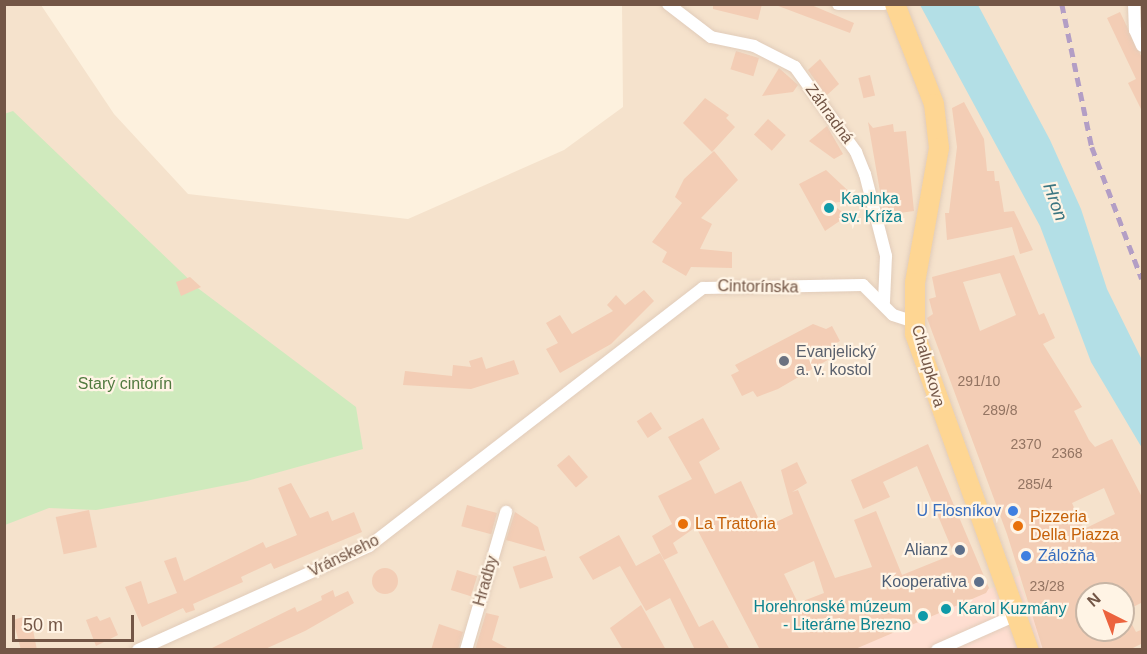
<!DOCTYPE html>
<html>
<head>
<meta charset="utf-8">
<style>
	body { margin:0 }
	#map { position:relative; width:1147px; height:654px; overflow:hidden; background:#fdf1de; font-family:Arial,sans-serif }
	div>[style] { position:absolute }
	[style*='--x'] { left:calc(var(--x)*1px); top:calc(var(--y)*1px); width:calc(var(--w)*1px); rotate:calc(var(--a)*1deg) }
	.residential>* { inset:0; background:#f5e2cc }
	.commercial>* { inset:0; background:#feded1 }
	.green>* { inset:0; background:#cfeabd }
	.water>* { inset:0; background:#b3dfe6 }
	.building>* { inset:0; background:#f3cdb5; transform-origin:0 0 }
	.round { border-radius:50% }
	.roads { filter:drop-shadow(0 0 2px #e1ccba) drop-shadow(0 0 2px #e1ccba) }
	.minor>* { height:12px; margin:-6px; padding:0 6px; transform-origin:6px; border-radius:6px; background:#fff }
	.primary>* { height:20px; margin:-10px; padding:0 10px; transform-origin:10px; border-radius:10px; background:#fed693 }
	.rail>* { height:4.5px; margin-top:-2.25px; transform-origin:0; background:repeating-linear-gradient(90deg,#b39ec5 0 9px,transparent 0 15px) }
	.dots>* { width:16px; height:16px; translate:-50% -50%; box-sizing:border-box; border:3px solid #fff4e5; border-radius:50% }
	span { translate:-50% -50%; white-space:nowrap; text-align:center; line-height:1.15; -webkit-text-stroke:4.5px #fff4e5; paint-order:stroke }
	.number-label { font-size:14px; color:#937462 }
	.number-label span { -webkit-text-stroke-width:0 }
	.street-label { font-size:16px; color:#735646 }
	.culture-label { font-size:16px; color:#0d838f }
	.left { translate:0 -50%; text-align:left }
	.right { translate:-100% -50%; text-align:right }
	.worship-label { font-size:16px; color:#5b616d }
	.park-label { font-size:16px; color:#50793e }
	.shop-label { font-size:16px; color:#366cbe }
	.food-label { font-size:16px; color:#c56008 }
	.service-label { font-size:16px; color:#4e5e75 }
	.water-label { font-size:18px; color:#3c7681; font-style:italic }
	.frame { position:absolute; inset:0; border:6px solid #735646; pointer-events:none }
	.north { position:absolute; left:1075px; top:582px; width:60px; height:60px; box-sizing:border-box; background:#fff4e5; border:2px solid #c7b5a5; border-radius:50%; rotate:318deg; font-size:16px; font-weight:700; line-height:24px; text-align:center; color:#735646 }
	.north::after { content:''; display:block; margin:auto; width:21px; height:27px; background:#ec633e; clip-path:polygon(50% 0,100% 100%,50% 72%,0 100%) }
	.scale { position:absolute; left:12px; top:615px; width:122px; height:27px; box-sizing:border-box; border:3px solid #735646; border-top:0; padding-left:8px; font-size:18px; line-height:21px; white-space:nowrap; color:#735646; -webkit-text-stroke:4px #fff4e5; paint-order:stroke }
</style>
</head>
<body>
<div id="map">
	<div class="residential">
		<i style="clip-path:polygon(evenodd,4px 5px,41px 5px,114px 114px,188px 194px,408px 219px,564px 150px,623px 107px,622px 5px,1142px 5px,1142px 649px,5px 649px,4px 5px,1087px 594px,1123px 594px,1123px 630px,1087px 630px,1087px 594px)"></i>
	</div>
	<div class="commercial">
		<i style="clip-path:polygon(1021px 575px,1020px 584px,1045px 649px,852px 650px)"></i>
	</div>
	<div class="green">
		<i style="clip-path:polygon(13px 111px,199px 289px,356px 407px,363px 449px,247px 481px,141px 502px,96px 510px,49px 508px,5px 525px,4px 114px)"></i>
	</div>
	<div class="water">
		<i style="clip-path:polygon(920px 5px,978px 5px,1050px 140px,1081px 209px,1107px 289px,1142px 360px,1142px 448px,1091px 362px,1040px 226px)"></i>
	</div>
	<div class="building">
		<i style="clip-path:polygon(713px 4px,762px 4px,758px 20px,713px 9px)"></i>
		<i style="clip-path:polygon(773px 4px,809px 4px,854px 23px,850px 33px)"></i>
		<i style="clip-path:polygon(1120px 12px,1143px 60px,1143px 113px,1128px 83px,1136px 79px,1107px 18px)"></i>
		<i style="left:736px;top:51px;width:24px;height:19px;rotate:17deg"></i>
		<i style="clip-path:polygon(820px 59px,839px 84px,826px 96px,808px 70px)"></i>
		<i style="clip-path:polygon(779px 68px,798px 85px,793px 92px,762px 96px)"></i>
		<i style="left:870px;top:75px;width:21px;height:12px;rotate:76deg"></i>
		<i style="clip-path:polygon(705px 98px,729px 115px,726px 118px,735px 127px,712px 152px,683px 123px)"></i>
		<i style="clip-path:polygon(964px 102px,984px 139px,987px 171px,994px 171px,995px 181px,999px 181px,1004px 212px,1014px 211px,1033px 250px,1020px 254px,1012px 227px,947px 240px,945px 213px,949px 213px,957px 147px,952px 108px)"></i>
		<i style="left:768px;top:119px;width:24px;height:21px;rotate:42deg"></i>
		<i style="clip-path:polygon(868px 122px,873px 128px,893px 124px,894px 132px,906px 131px,914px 211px,884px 215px)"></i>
		<i style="clip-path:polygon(827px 126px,843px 154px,834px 159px,809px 141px)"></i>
		<i style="clip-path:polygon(714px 151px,738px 180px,701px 218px,712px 224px,700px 249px,732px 252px,732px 268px,691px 267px,686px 276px,662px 262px,667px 252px,652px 242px,682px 203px,675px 197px,684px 179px)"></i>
		<i style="clip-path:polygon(826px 170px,858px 200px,831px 203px,847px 216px,825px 231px,799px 184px)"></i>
		<i style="clip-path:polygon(evenodd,1014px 255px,1039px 315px,1044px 313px,1055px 338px,1043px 344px,1082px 407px,1074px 411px,1089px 440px,1095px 447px,1112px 439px,1143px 499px,1143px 602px,1125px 611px,1136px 632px,1143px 629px,1143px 643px,1129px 650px,1043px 650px,1007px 534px,927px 318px,933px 314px,929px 299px,936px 297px,932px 277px,1014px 255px,1000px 273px,1016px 315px,980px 331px,963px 282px,1000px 273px,1014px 255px,1104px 488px,1115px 514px,1084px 529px,1072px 503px,1104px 488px,1014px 255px,1087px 594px,1123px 594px,1123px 630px,1087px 630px,1087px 594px)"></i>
		<i style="clip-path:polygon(190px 277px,201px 287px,181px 296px,176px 282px)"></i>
		<i style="clip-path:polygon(644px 290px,654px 301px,611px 344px,560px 373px,546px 349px,558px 343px,546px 323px,560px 315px,572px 334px,613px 311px,607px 305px,616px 295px,625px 305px)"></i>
		<i style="clip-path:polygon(813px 324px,826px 329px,832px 326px,840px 341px,833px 345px,831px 358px,778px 389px,757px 397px,753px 391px,742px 396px,731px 375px,739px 371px,735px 365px)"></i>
		<i style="clip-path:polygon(482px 357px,486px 369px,514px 360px,519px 374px,471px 389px,403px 385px,405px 371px,452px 376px,453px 365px,471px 367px,469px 361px)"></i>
		<i style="left:651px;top:412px;width:20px;height:17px;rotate:57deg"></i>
		<i style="clip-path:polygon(evenodd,703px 418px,720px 449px,699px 462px,715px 494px,741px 481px,763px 528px,793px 514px,781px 470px,797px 462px,807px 483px,792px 492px,798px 490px,835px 578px,872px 567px,854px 520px,876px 511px,902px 575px,954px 554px,917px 466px,883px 482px,890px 497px,863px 509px,851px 480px,928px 444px,989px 588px,986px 593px,853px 650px,760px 650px,696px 527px,673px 543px,678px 553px,664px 560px,652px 536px,672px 524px,658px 496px,692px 479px,668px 437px,703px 418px,814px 561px,824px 593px,798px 603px,784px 574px,814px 561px)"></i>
		<i style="left:569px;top:455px;width:29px;height:16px;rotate:49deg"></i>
		<i style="clip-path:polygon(291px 483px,310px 518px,328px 511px,332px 521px,354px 512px,362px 532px,274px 569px,271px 563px,241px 577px,243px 582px,193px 604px,195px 610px,186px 613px,183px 608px,142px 627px,125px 587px,141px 581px,148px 604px,177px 593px,164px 561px,176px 557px,184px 581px,263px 542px,266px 548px,297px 535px,278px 488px)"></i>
		<i style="left:467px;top:505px;width:31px;height:22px;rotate:15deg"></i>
		<i style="left:89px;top:510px;width:38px;height:34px;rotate:78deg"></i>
		<i style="clip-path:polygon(515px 512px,538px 527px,545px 551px,506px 540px)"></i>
		<i style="clip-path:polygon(619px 535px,636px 566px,660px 553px,699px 627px,713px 620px,730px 650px,695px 650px,670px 598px,646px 611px,620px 566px,593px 580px,579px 557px)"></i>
		<i style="left:546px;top:556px;width:23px;height:35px;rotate:72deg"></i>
		<i class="round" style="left:372px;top:568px;width:26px;height:26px"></i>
		<i style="left:457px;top:570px;width:21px;height:21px;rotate:17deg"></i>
		<i style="clip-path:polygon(333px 590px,335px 597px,348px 591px,354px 603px,305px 631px,263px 650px,208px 650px,295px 607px,297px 612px,322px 600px,321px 596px)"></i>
		<i style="clip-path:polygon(641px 605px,666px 650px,623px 650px,610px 628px)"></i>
		<i style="clip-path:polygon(486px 613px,499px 616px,492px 640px,511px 650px,475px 650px)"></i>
		<i style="clip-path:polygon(30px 615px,37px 650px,21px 650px,13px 620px)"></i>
		<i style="clip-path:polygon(97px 616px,100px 621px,110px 617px,118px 635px,96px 646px,86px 620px)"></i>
		<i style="clip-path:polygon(439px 624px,463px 632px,458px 650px,431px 650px)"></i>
	</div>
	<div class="roads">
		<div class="minor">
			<i style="--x:668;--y:4;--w:54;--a:37.5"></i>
			<i style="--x:711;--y:37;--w:44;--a:11.8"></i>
			<i style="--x:754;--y:46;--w:46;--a:27.1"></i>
			<i style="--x:795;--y:67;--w:105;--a:54.3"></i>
			<i style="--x:856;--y:152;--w:24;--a:68"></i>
			<i style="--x:865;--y:174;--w:85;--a:75.6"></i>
			<i style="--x:886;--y:256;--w:46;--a:92.5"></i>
			<i style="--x:838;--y:4;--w:46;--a:0"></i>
			<i style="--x:1134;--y:4;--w:26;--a:88"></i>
			<i style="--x:1135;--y:30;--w:17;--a:66"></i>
			<i style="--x:138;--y:650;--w:253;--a:-24.2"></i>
			<i style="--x:369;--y:546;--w:422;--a:-37.7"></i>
			<i style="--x:703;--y:288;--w:160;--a:-1.1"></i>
			<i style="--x:863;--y:285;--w:42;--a:45"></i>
			<i style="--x:893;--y:315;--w:22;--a:18"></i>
			<i style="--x:466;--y:650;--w:144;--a:-73.8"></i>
			<i style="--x:937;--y:650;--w:86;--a:-23.9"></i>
		</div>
		<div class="primary">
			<i style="--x:895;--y:4;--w:107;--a:68.7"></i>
			<i style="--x:934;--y:104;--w:44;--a:83.5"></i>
			<i style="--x:939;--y:148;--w:137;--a:100.1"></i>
			<i style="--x:915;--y:283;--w:51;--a:90"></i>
			<i style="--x:915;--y:334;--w:336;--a:70.2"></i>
		</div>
	</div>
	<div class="rail">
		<i style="--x:1062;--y:4;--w:146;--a:78.2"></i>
		<i style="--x:1092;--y:147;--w:141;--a:69.3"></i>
	</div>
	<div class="dots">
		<i style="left:829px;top:208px;background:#0f9aa8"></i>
		<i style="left:784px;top:361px;background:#6b7280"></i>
		<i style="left:1013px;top:511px;background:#3f7fe0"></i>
		<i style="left:683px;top:524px;background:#e8710a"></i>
		<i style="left:1018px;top:526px;background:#e8710a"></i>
		<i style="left:960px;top:550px;background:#5c6f8a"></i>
		<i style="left:1026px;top:556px;background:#3f7fe0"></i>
		<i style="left:979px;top:582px;background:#5c6f8a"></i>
		<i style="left:946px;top:609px;background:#0f9aa8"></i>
		<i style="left:923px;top:616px;background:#0f9aa8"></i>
	</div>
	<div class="number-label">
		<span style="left:979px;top:381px">291/10</span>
		<span style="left:1000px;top:410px">289/8</span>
		<span style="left:1026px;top:444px">2370</span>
		<span style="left:1067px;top:453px">2368</span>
		<span style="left:1035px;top:484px">285/4</span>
		<span style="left:1047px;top:586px">23/28</span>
	</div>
	<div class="street-label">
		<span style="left:829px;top:114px;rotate:54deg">Záhradná</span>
		<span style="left:758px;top:287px;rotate:1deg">Cintorínska</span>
		<span style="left:928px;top:366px;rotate:74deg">Chalupkova</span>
		<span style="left:344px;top:556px;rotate:-26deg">Vránskeho</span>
		<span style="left:486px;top:581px;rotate:-74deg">Hradby</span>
	</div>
	<div class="culture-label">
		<span class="left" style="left:841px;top:208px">Kaplnka<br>sv. Kríža</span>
		<span class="right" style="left:911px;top:616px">Horehronské múzeum<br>- Literárne Brezno</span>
		<span class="left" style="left:958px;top:609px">Karol Kuzmány</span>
	</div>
	<div class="worship-label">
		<span class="left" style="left:796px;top:361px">Evanjelický<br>a. v. kostol</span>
	</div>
	<div class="park-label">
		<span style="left:125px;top:384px">Starý cintorín</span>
	</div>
	<div class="shop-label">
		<span class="right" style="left:1001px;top:511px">U Flosníkov</span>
		<span class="left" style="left:1038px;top:556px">Záložňa</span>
	</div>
	<div class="food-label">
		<span class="left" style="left:1030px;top:526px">Pizzeria<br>Della Piazza</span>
		<span class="left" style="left:695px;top:524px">La Trattoria</span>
	</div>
	<div class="service-label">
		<span class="right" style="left:948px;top:550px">Alianz</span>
		<span class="right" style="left:967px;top:582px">Kooperativa</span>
	</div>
	<div class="water-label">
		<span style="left:1055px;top:202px;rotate:70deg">Hron</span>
	</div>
	<div class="frame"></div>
	<div class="north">N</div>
	<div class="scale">50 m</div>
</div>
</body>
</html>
